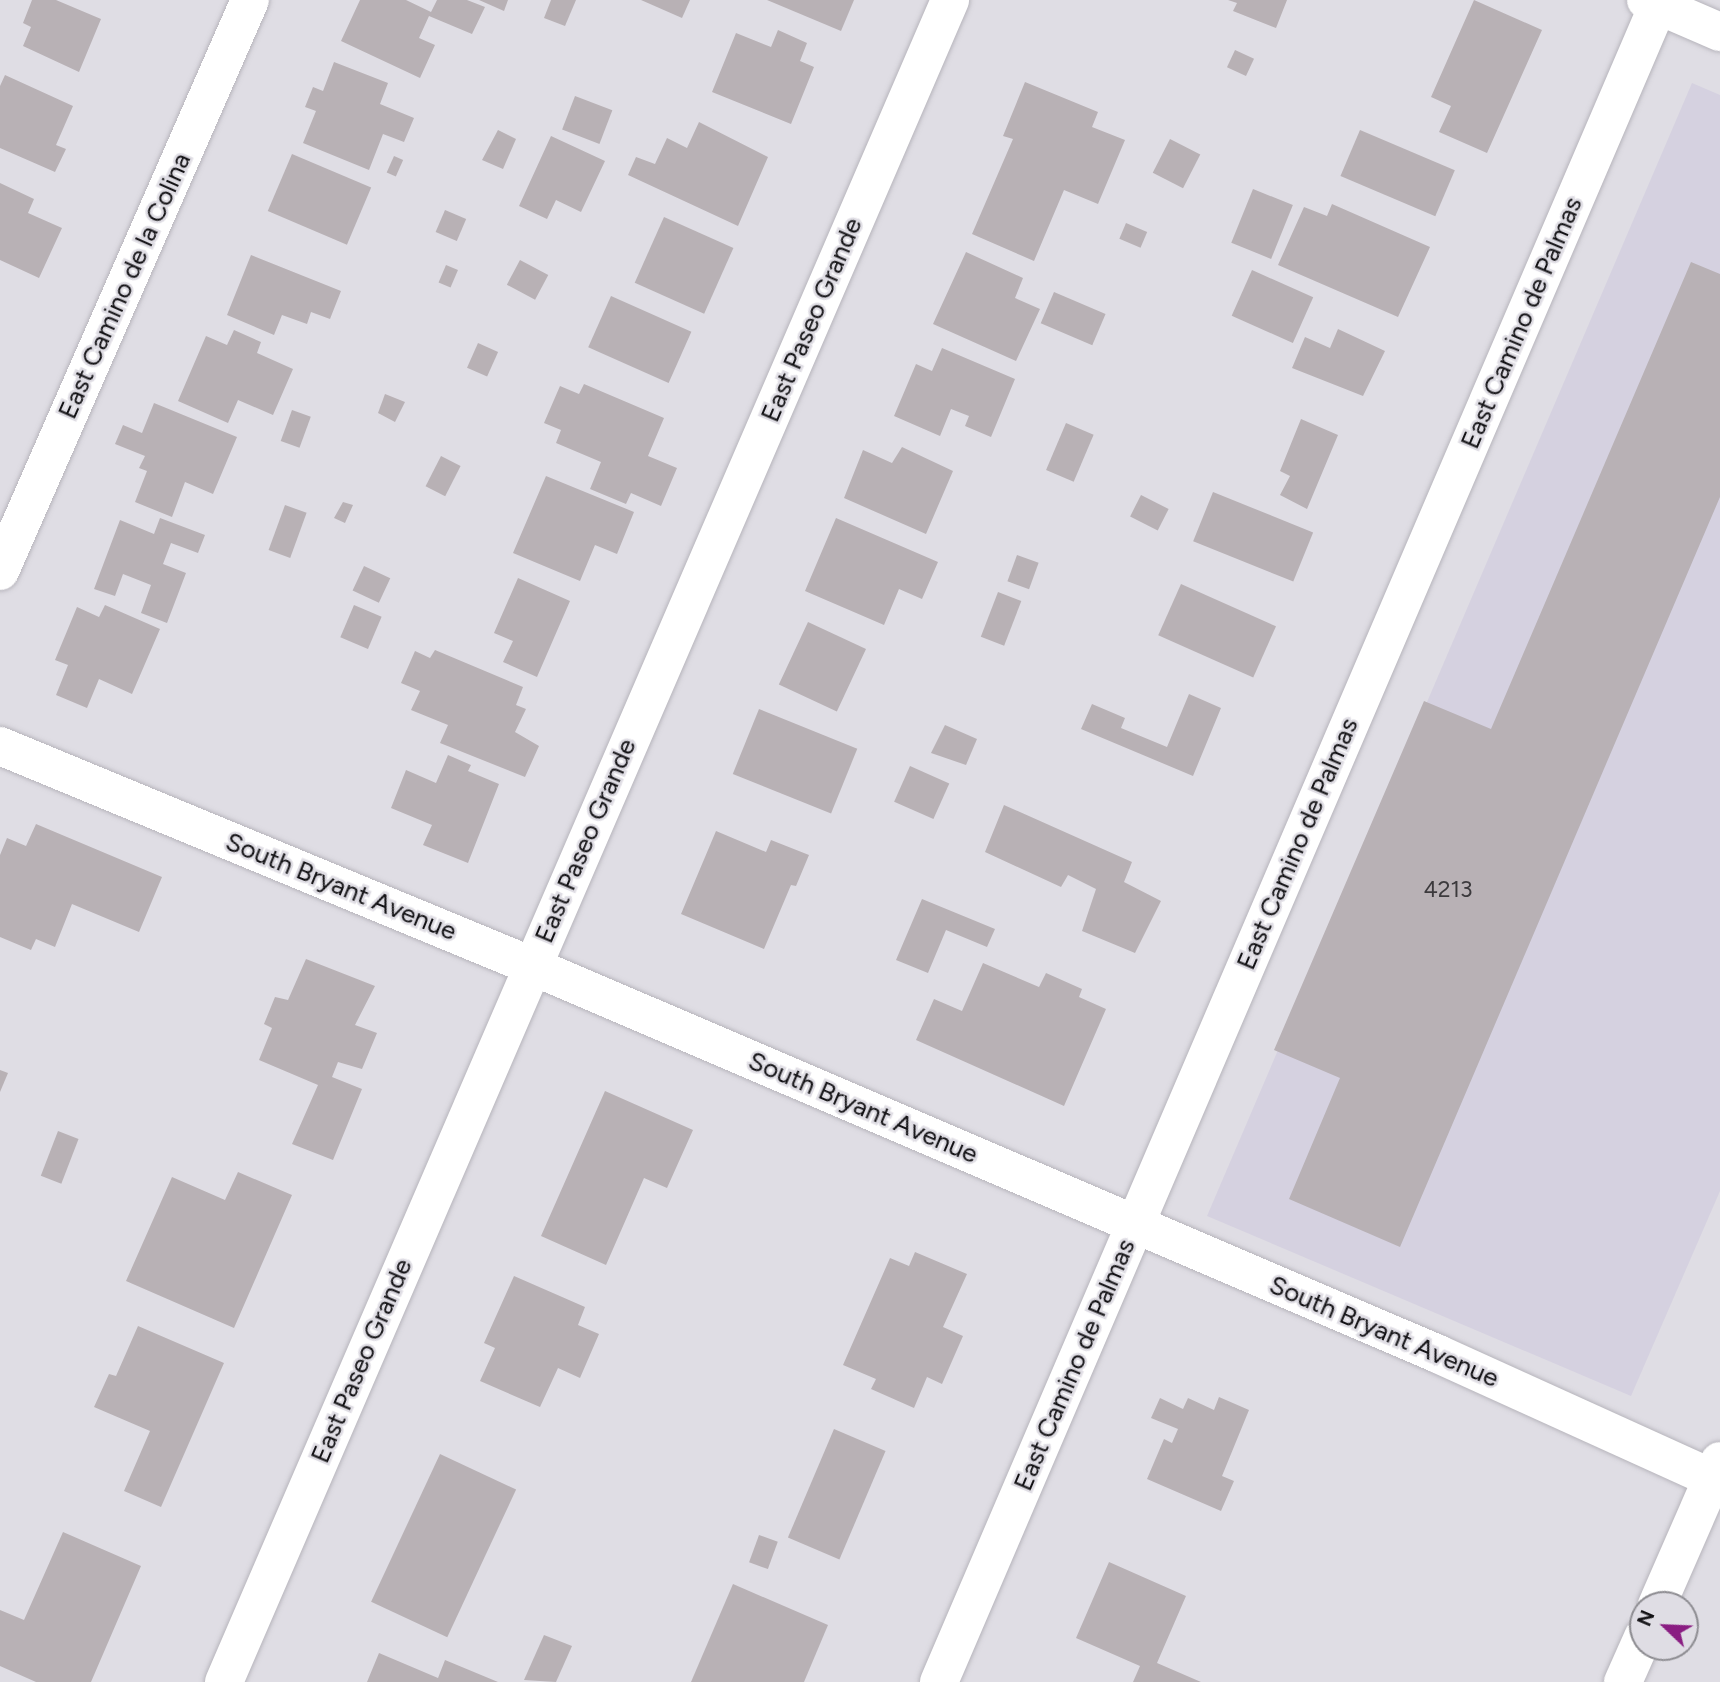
<!DOCTYPE html>
<html>
<head>
<meta charset="utf-8">
<style>
	body { margin:0 }
	#map { position:relative; width:1720px; height:1682px; overflow:hidden; background:#dfdde4; font-family:Figtree,sans-serif }
	div>[style] { position:absolute }
	[style*='--x'] { left:calc(var(--x)*1px); top:calc(var(--y)*1px); width:calc(var(--w)*1px); rotate:calc(var(--a)*1deg) }
	.built>* { inset:0; background:#d5d1e0 }
	.building>* { inset:0; background:#b8b1b5; transform-origin:0 0 }
	.roads { filter:drop-shadow(0 0 2px #b7b5bc) drop-shadow(0 0 2px #b7b5bc) }
	.minor>* { height:38px; margin:-19px; padding:0 19px; transform-origin:19px; border-radius:19px; background:#fff }
	.tertiary>* { height:38px; margin:-19px; padding:0 19px; transform-origin:19px; border-radius:19px; background:#fff }
	.primary>* { height:38px; margin:-19px; padding:0 19px; transform-origin:19px; border-radius:19px; background:#fff }
	span { translate:-50% -50%; white-space:nowrap; text-align:center; line-height:1.15; -webkit-text-stroke:5px #dfdde4; paint-order:stroke }
	.number-label { font-size:23px; color:#3c3a3d }
	.number-label span { -webkit-text-stroke-width:0 }
	.street-label { font-size:26px; color:#131215 }
	.north { position:absolute; left:1629px; top:1591px; width:70px; height:70px; box-sizing:border-box; background:#dfdde4; border:2px solid #8d8c91; border-radius:50%; rotate:293deg; font-size:19px; font-weight:700; line-height:28px; text-align:center; color:#131215 }
	.north::after { content:''; display:block; margin:auto; width:24px; height:32px; background:#8a1d82; clip-path:polygon(50% 0,100% 100%,50% 72%,0 100%) }
</style>
</head>
<body>
<div id="map">
	<div class="built">
		<i style="clip-path:polygon(1692px 83px,1720px 95px,1720px 1191px,1631px 1396px,1207px 1216px)"></i>
	</div>
	<div class="building">
		<i style="clip-path:polygon(32px 0,56px 0,101px 19px,79px 72px,23px 46px,31px 27px,23px 23px)"></i>
		<i style="clip-path:polygon(360px 0,406px 0,431px 12px,437px 0,467px 0,485px 7px,472px 34px,429px 16px,419px 38px,435px 45px,420px 78px,341px 41px)"></i>
		<i style="clip-path:polygon(479px 0,508px 0,504px 11px)"></i>
		<i style="clip-path:polygon(551px 0,576px 0,565px 26px,544px 18px)"></i>
		<i style="clip-path:polygon(641px 0,690px 0,682px 18px)"></i>
		<i style="clip-path:polygon(767px 0,854px 0,841px 31px)"></i>
		<i style="clip-path:polygon(1228px 0,1287px 0,1276px 28px,1233px 11px,1237px 3px)"></i>
		<i style="clip-path:polygon(1474px 0,1542px 30px,1487px 153px,1439px 132px,1451px 106px,1431px 97px)"></i>
		<i style="clip-path:polygon(778px 30px,807px 43px,800px 61px,814px 67px,791px 124px,712px 92px,736px 33px,771px 47px)"></i>
		<i style="left:1235px;top:50px;width:21px;height:19px;rotate:25deg"></i>
		<i style="clip-path:polygon(334px 62px,388px 83px,380px 104px,414px 118px,404px 142px,383px 134px,369px 170px,303px 143px,316px 111px,305px 107px,313px 87px,323px 91px)"></i>
		<i style="clip-path:polygon(5px 75px,73px 106px,56px 145px,66px 149px,55px 172px,0 148px,0 86px)"></i>
		<i style="clip-path:polygon(1025px 82px,1098px 112px,1092px 127px,1125px 140px,1098px 204px,1064px 190px,1034px 261px,972px 234px,1013px 139px,1003px 136px)"></i>
		<i style="left:575px;top:96px;width:40px;height:36px;rotate:21deg"></i>
		<i style="clip-path:polygon(699px 122px,768px 157px,738px 226px,628px 175px,636px 157px,655px 164px,667px 138px,687px 148px)"></i>
		<i style="clip-path:polygon(498px 130px,516px 139px,503px 169px,482px 160px)"></i>
		<i style="left:1360px;top:130px;width:103px;height:50px;rotate:23deg"></i>
		<i style="clip-path:polygon(551px 136px,605px 161px,581px 212px,556px 200px,547px 219px,519px 206px)"></i>
		<i style="left:1170px;top:139px;width:34px;height:38px;rotate:27deg"></i>
		<i style="left:292px;top:154px;width:86px;height:62px;rotate:23deg"></i>
		<i style="left:394px;top:156px;width:10px;height:18px;rotate:24deg"></i>
		<i style="clip-path:polygon(0 183px,34px 199px,28px 213px,62px 228px,39px 278px,0 260px)"></i>
		<i style="left:1253px;top:189px;width:43px;height:58px;rotate:22deg"></i>
		<i style="clip-path:polygon(1332px 204px,1430px 247px,1398px 317px,1278px 265px,1304px 207px,1327px 216px)"></i>
		<i style="left:445px;top:210px;width:23px;height:24px;rotate:23deg"></i>
		<i style="left:664px;top:217px;width:76px;height:72px;rotate:24deg"></i>
		<i style="left:1126px;top:223px;width:23px;height:17px;rotate:23deg"></i>
		<i style="clip-path:polygon(966px 252px,1023px 278px,1015px 298px,1040px 309px,1016px 361px,933px 324px)"></i>
		<i style="clip-path:polygon(251px 255px,341px 291px,330px 319px,311px 312px,307px 324px,282px 315px,274px 335px,227px 315px)"></i>
		<i style="left:520px;top:260px;width:32px;height:28px;rotate:28deg"></i>
		<i style="clip-path:polygon(1691px 262px,1720px 274px,1720px 497px,1400px 1247px,1289px 1199px,1340px 1078px,1274px 1050px,1424px 701px,1491px 729px)"></i>
		<i style="left:446px;top:265px;width:13px;height:19px;rotate:23deg"></i>
		<i style="left:1252px;top:270px;width:67px;height:50px;rotate:24deg"></i>
		<i style="left:1054px;top:292px;width:56px;height:34px;rotate:23deg"></i>
		<i style="left:611px;top:296px;width:88px;height:56px;rotate:24deg"></i>
		<i style="clip-path:polygon(1338px 329px,1385px 351px,1363px 396px,1292px 368px,1305px 337px,1330px 348px)"></i>
		<i style="clip-path:polygon(234px 330px,261px 342px,257px 353px,293px 369px,273px 415px,238px 400px,228px 423px,178px 401px,206px 336px,227px 345px)"></i>
		<i style="left:478px;top:343px;width:22px;height:27px;rotate:24deg"></i>
		<i style="clip-path:polygon(942px 348px,1015px 379px,991px 437px,965px 426px,969px 416px,951px 409px,940px 436px,894px 416px,916px 364px,932px 371px)"></i>
		<i style="clip-path:polygon(584px 384px,664px 418px,648px 456px,677px 468px,661px 506px,631px 493px,626px 504px,590px 489px,601px 462px,556px 443px,561px 430px,544px 423px,560px 386px,579px 394px)"></i>
		<i style="clip-path:polygon(385px 394px,405px 402px,395px 422px,378px 413px)"></i>
		<i style="clip-path:polygon(154px 403px,237px 437px,213px 494px,185px 482px,172px 517px,135px 502px,147px 471px,139px 468px,145px 456px,115px 444px,123px 425px,142px 433px)"></i>
		<i style="left:292px;top:410px;width:20px;height:33px;rotate:20deg"></i>
		<i style="clip-path:polygon(1301px 419px,1338px 435px,1307px 509px,1280px 495px,1290px 476px,1280px 471px)"></i>
		<i style="left:1066px;top:423px;width:30px;height:51px;rotate:23deg"></i>
		<i style="clip-path:polygon(902px 447px,953px 471px,926px 534px,844px 498px,863px 450px,892px 463px)"></i>
		<i style="left:441px;top:456px;width:22px;height:34px;rotate:27deg"></i>
		<i style="clip-path:polygon(546px 476px,634px 512px,617px 554px,595px 545px,580px 581px,513px 553px)"></i>
		<i style="left:1213px;top:492px;width:108px;height:53px;rotate:22deg"></i>
		<i style="left:1141px;top:495px;width:31px;height:24px;rotate:27deg"></i>
		<i style="clip-path:polygon(343px 502px,353px 505px,345px 523px,334px 518px)"></i>
		<i style="left:285px;top:505px;width:23px;height:48px;rotate:20deg"></i>
		<i style="clip-path:polygon(160px 518px,205px 535px,198px 553px,171px 543px,163px 564px,186px 573px,167px 623px,141px 613px,151px 585px,123px 574px,115px 596px,94px 589px,120px 520px,154px 534px)"></i>
		<i style="clip-path:polygon(836px 518px,938px 562px,922px 599px,899px 589px,884px 625px,805px 591px)"></i>
		<i style="left:1017px;top:555px;width:23px;height:28px;rotate:20deg"></i>
		<i style="left:364px;top:566px;width:29px;height:27px;rotate:25deg"></i>
		<i style="clip-path:polygon(518px 578px,570px 601px,537px 677px,503px 662px,513px 641px,494px 633px)"></i>
		<i style="left:1181px;top:584px;width:104px;height:56px;rotate:24deg"></i>
		<i style="left:998px;top:592px;width:25px;height:48px;rotate:21deg"></i>
		<i style="clip-path:polygon(105px 605px,160px 629px,132px 694px,99px 679px,87px 708px,56px 695px,68px 665px,55px 660px,77px 607px,99px 617px)"></i>
		<i style="left:354px;top:605px;width:30px;height:35px;rotate:23deg"></i>
		<i style="left:808px;top:622px;width:64px;height:69px;rotate:25deg"></i>
		<i style="clip-path:polygon(435px 650px,523px 687px,516px 705px,526px 709px,515px 732px,539px 746px,525px 777px,440px 743px,448px 725px,411px 710px,420px 691px,401px 683px,415px 651px,430px 658px)"></i>
		<i style="clip-path:polygon(1189px 694px,1221px 708px,1193px 776px,1081px 729px,1092px 704px,1125px 718px,1121px 728px,1167px 747px)"></i>
		<i style="left:759px;top:709px;width:106px;height:70px;rotate:22deg"></i>
		<i style="clip-path:polygon(945px 725px,977px 739px,966px 765px,931px 753px)"></i>
		<i style="clip-path:polygon(448px 755px,471px 765px,468px 771px,499px 784px,468px 863px,423px 845px,432px 825px,391px 808px,406px 770px,436px 783px)"></i>
		<i style="left:910px;top:766px;width:43px;height:39px;rotate:24deg"></i>
		<i style="clip-path:polygon(1004px 805px,1132px 862px,1124px 882px,1161px 901px,1135px 953px,1082px 931px,1096px 889px,1068px 875px,1061px 887px,985px 852px)"></i>
		<i style="clip-path:polygon(36px 824px,162px 877px,139px 932px,72px 904px,55px 947px,36px 939px,31px 950px,0 937px,0 855px,7px 838px,26px 846px)"></i>
		<i style="clip-path:polygon(716px 831px,766px 852px,771px 840px,809px 855px,796px 886px,791px 885px,764px 949px,681px 914px)"></i>
		<i style="clip-path:polygon(922px 899px,995px 929px,987px 947px,946px 930px,928px 973px,896px 960px)"></i>
		<i style="clip-path:polygon(306px 959px,375px 986px,355px 1025px,377px 1033px,362px 1069px,338px 1062px,332px 1077px,362px 1089px,333px 1160px,292px 1144px,318px 1085px,259px 1060px,272px 1028px,264px 1024px,275px 997px,288px 1000px)"></i>
		<i style="clip-path:polygon(983px 963px,1039px 987px,1046px 973px,1082px 989px,1079px 997px,1106px 1009px,1064px 1106px,916px 1040px,934px 999px,962px 1011px)"></i>
		<i style="clip-path:polygon(0 1070px,8px 1073px,0 1092px)"></i>
		<i style="clip-path:polygon(605px 1091px,693px 1130px,667px 1188px,644px 1178px,606px 1265px,541px 1236px)"></i>
		<i style="left:58px;top:1131px;width:22px;height:48px;rotate:21deg"></i>
		<i style="clip-path:polygon(238px 1172px,292px 1195px,234px 1328px,126px 1281px,172px 1177px,225px 1200px)"></i>
		<i style="clip-path:polygon(915px 1252px,967px 1274px,943px 1327px,963px 1336px,942px 1384px,927px 1377px,914px 1408px,871px 1389px,876px 1379px,843px 1365px,890px 1258px,909px 1266px)"></i>
		<i style="clip-path:polygon(514px 1276px,585px 1307px,578px 1325px,599px 1334px,580px 1378px,558px 1368px,540px 1407px,480px 1381px,495px 1348px,484px 1343px)"></i>
		<i style="clip-path:polygon(138px 1326px,224px 1363px,161px 1507px,124px 1491px,150px 1431px,94px 1407px,109px 1374px,116px 1376px)"></i>
		<i style="clip-path:polygon(1219px 1397px,1249px 1410px,1222px 1476px,1234px 1481px,1221px 1511px,1147px 1479px,1164px 1439px,1172px 1443px,1178px 1429px,1151px 1418px,1160px 1398px,1183px 1409px,1188px 1398px,1214px 1410px)"></i>
		<i style="left:834px;top:1429px;width:56px;height:118px;rotate:23deg"></i>
		<i style="left:440px;top:1454px;width:84px;height:163px;rotate:25deg"></i>
		<i style="clip-path:polygon(63px 1532px,141px 1566px,91px 1682px,36px 1682px,0 1666px,0 1610px,24px 1620px)"></i>
		<i style="left:759px;top:1535px;width:20px;height:29px;rotate:20deg"></i>
		<i style="clip-path:polygon(1109px 1562px,1186px 1596px,1157px 1663px,1201px 1682px,1133px 1682px,1140px 1666px,1076px 1638px)"></i>
		<i style="clip-path:polygon(733px 1584px,828px 1625px,804px 1682px,691px 1682px)"></i>
		<i style="clip-path:polygon(544px 1635px,572px 1646px,556px 1682px,524px 1680px)"></i>
		<i style="clip-path:polygon(379px 1653px,438px 1678px,445px 1660px,498px 1682px,367px 1682px)"></i>
	</div>
	<div class="roads">
		<div class="minor">
			<i style="--x:0;--y:571;--w:623;--a:-66.35"></i>
			<i style="--x:0;--y:746;--w:576;--a:22.47"></i>
			<i style="--x:532;--y:966;--w:986;--a:23.18"></i>
			<i style="--x:1438;--y:1354;--w:310;--a:24.4"></i>
			<i style="--x:224;--y:1682;--w:1832;--a:-66.65"></i>
			<i style="--x:939;--y:1682;--w:1825;--a:-66.79"></i>
		</div>
		<div class="tertiary">
			<i style="--x:1646;--y:0;--w:81;--a:23.4"></i>
		</div>
		<div class="primary">
			<i style="--x:1657;--y:1605;--w:157;--a:-66.4"></i>
			<i style="--x:1623;--y:1682;--w:49;--a:-66"></i>
		</div>
	</div>
	<div class="number-label">
		<span style="left:1448px;top:889px">4213</span>
	</div>
	<div class="street-label">
		<span style="left:125px;top:286px;rotate:-66deg">East Camino de la Colina</span>
		<span style="left:812px;top:320px;rotate:-67deg">East Paseo Grande</span>
		<span style="left:1522px;top:323px;rotate:-67deg">East Camino de Palmas</span>
		<span style="left:586px;top:841px;rotate:-67deg">East Paseo Grande</span>
		<span style="left:1298px;top:844px;rotate:-67deg">East Camino de Palmas</span>
		<span style="left:341px;top:887px;rotate:22deg">South Bryant Avenue</span>
		<span style="left:863px;top:1108px;rotate:23deg">South Bryant Avenue</span>
		<span style="left:1384px;top:1332px;rotate:23deg">South Bryant Avenue</span>
		<span style="left:362px;top:1361px;rotate:-67deg">East Paseo Grande</span>
		<span style="left:1075px;top:1365px;rotate:-67deg">East Camino de Palmas</span>
	</div>
	<div class="north">N</div>
</div>
</body>
</html>
